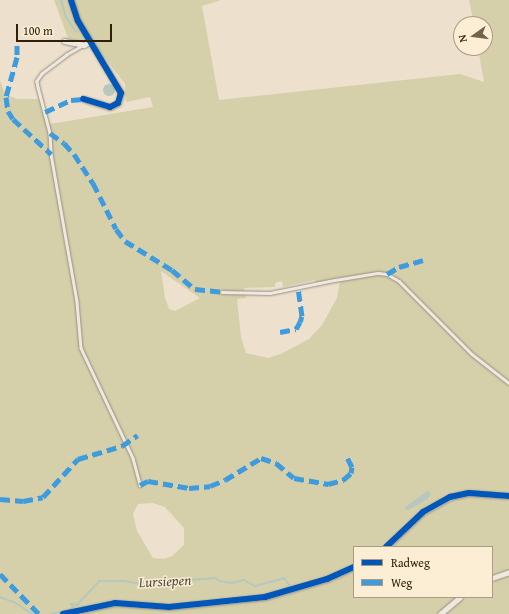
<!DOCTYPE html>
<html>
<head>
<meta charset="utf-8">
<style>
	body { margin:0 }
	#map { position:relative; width:509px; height:614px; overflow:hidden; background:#ede0cc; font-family:"Gentium Book Plus",serif }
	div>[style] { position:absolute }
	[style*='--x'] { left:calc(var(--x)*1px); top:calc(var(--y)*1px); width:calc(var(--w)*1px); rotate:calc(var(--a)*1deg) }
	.green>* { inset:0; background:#d5d0aa }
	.water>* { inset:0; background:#b6c8bd }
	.round { border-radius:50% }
	.stream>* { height:2px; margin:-1px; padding:0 1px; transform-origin:1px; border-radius:1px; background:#b6c8bd }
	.roads { filter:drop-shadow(0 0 1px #999082) drop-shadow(0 0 1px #999082) }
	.service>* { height:2.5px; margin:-1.25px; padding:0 1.25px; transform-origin:1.25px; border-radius:1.25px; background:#efe8df }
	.minor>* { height:5px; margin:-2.5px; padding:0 2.5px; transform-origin:2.5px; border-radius:2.5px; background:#efe8df }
	.quiet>* { height:5px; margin-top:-2.5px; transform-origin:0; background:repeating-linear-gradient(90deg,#3e9bdd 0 10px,transparent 0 15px) }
	.cycleway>* { height:6px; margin:-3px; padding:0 3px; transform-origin:3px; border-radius:3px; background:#0057b8 }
	span { translate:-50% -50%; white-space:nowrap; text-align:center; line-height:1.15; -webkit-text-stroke:3px #fcedd5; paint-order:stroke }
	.water-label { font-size:14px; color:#514e3d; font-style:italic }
	.legend { position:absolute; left:353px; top:546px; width:140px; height:52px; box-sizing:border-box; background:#fcedd5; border:1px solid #aa9b83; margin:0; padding:5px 7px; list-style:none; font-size:12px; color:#301f09 }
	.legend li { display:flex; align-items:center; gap:8px; height:20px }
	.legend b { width:20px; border:1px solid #aa9b83 }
	.north { position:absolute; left:453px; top:16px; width:40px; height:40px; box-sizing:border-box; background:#fcedd5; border:1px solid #aa9b83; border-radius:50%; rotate:256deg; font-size:11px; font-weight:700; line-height:16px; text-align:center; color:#301f09 }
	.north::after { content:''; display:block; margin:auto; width:14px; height:18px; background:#72634d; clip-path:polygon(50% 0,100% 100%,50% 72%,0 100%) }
	.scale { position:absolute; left:16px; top:24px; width:96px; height:18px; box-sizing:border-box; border:2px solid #301f09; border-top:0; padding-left:5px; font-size:12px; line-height:14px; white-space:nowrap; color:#301f09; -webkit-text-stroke:3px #fcedd5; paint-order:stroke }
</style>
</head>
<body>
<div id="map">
	<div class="green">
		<i style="clip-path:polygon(evenodd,54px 0,221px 0,202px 6px,219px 100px,460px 74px,484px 82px,478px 48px,485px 48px,485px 24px,474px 24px,469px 0,509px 0,509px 614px,0 614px,0 81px,5px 94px,17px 99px,38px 99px,50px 124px,153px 107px,150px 97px,126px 102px,125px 84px,95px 45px,68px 38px,54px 0,161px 271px,200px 298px,175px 311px,169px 309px,165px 298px,161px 271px,54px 0,315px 280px,316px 286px,340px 282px,337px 298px,322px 325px,309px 339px,281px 354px,268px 358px,246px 353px,241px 337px,237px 299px,246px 298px,244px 288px,275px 287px,275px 283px,282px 281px,283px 287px,315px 280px,54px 0,153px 503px,165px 507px,184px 528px,184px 545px,172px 556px,164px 559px,153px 558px,137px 531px,133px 514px,138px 504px,153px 503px,54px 0,354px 547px,492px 547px,492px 597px,354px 597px,354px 547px)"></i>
	</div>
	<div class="water">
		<i class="round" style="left:103px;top:84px;width:12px;height:12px"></i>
		<i style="clip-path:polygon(427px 491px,431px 493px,428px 499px,408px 510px,404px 508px)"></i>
	</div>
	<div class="stream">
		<i style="--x:61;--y:0;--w:18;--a:74"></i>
		<i style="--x:66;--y:17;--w:18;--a:56"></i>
		<i style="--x:0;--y:597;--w:17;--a:21"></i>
		<i style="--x:16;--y:603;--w:19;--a:35"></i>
		<i style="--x:51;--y:614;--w:18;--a:-13"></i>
		<i style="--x:69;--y:610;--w:5;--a:-37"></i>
		<i style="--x:73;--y:607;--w:4;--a:-124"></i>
		<i style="--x:71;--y:604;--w:6;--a:9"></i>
		<i style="--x:77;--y:605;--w:33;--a:-47"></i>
		<i style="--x:99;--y:581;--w:25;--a:0"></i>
		<i style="--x:124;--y:581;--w:17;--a:10"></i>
		<i style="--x:141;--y:584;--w:75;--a:-4.6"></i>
		<i style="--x:216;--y:578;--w:4;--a:45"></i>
		<i style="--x:219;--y:581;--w:13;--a:9"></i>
		<i style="--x:232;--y:583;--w:12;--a:-14"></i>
		<i style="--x:244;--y:580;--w:13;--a:29"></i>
		<i style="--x:255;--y:586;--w:30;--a:-15"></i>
		<i style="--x:284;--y:578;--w:9;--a:54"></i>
	</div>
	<div class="roads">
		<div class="service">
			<i style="--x:84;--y:45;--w:20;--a:150"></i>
			<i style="--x:67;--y:55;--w:31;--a:143"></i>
			<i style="--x:42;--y:74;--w:9;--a:126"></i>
			<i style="--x:37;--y:81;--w:6;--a:81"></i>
			<i style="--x:38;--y:87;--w:48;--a:75.4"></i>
			<i style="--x:50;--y:133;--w:21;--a:87"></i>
			<i style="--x:51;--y:154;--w:150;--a:80"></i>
			<i style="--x:77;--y:302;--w:46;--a:85"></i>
			<i style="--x:81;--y:348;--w:122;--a:64.7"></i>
			<i style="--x:133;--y:458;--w:28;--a:75"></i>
			<i style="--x:222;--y:292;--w:48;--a:1.2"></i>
			<i style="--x:270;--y:293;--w:60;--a:-11.5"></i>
			<i style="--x:329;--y:281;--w:50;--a:-9.3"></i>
			<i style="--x:378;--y:273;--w:9;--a:6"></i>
			<i style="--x:387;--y:274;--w:14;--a:30"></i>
			<i style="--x:399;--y:281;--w:103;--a:45"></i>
			<i style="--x:472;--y:354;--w:47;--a:38.1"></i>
		</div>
		<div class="minor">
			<i style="--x:71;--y:0;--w:22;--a:72"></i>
			<i style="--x:78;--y:21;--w:84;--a:59.2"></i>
			<i style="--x:121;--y:93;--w:10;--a:107"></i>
			<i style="--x:118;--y:103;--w:9;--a:153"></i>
			<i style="--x:110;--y:107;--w:28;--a:-163"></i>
			<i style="--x:64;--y:41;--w:20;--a:11"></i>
			<i style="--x:84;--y:45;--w:7;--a:-34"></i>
			<i style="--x:386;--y:547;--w:51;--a:-43.4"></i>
			<i style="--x:423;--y:512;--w:31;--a:-29"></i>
			<i style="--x:450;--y:497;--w:19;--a:-12"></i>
			<i style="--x:469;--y:493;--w:40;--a:4.3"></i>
			<i style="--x:492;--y:578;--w:18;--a:-19"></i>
			<i style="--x:63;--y:614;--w:53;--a:-11.9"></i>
			<i style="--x:115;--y:603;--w:54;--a:4.2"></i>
			<i style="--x:169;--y:607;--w:97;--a:-5.9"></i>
			<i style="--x:265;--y:597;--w:65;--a:-16.2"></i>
			<i style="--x:327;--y:579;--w:30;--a:-24"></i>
			<i style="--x:440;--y:614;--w:26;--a:-40"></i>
		</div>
	</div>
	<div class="quiet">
		<i style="--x:17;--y:45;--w:12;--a:90"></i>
		<i style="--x:17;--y:57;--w:41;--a:105.4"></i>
		<i style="--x:6;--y:97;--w:14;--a:82"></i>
		<i style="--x:8;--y:111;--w:9;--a:58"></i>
		<i style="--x:13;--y:119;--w:52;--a:42.6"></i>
		<i style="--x:45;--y:112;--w:29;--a:-25"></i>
		<i style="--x:71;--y:100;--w:12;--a:-5"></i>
		<i style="--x:50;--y:133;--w:17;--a:36"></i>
		<i style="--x:64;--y:143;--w:15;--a:48"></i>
		<i style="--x:74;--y:154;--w:35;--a:57"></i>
		<i style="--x:93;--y:183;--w:51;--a:63.4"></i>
		<i style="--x:116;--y:229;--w:15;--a:53"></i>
		<i style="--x:125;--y:241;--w:55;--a:31.7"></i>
		<i style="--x:172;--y:270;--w:30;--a:40"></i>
		<i style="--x:195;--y:289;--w:27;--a:6"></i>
		<i style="--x:387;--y:274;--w:14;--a:-30"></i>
		<i style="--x:399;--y:267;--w:25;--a:-16"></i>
		<i style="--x:280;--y:332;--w:16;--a:-11"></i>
		<i style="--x:296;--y:329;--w:8;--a:-60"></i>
		<i style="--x:300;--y:322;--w:6;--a:-72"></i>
		<i style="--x:302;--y:316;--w:28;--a:-98"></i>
		<i style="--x:140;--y:485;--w:9;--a:-27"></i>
		<i style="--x:148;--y:481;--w:42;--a:9.7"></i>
		<i style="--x:189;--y:488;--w:21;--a:-5"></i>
		<i style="--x:210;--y:486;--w:16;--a:-22"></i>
		<i style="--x:225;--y:480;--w:42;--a:-31.4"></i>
		<i style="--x:261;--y:458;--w:16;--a:18"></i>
		<i style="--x:276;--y:463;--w:23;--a:40"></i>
		<i style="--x:294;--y:478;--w:35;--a:10"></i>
		<i style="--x:328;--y:484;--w:16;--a:-15"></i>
		<i style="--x:343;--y:480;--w:11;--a:-41"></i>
		<i style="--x:351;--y:473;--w:6;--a:-81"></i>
		<i style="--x:352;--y:467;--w:11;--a:-117"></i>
		<i style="--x:0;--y:499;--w:23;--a:5"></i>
		<i style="--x:23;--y:501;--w:20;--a:-11"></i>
		<i style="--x:43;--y:497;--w:52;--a:-47.4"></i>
		<i style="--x:78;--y:459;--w:46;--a:-16.5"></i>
		<i style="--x:122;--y:446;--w:19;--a:-35"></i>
		<i style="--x:0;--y:574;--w:56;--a:45.7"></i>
	</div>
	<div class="cycleway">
		<i style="--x:71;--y:0;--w:22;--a:72"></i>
		<i style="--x:78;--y:21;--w:84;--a:59.2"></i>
		<i style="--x:121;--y:93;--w:10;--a:107"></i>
		<i style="--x:118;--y:103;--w:9;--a:153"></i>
		<i style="--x:110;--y:107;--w:28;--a:-163"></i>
		<i style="--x:386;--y:547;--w:51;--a:-43.4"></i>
		<i style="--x:423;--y:512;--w:31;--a:-29"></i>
		<i style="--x:450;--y:497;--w:19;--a:-12"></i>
		<i style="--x:469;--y:493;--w:40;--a:4.3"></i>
		<i style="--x:63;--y:614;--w:53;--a:-11.9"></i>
		<i style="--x:115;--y:603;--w:54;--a:4.2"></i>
		<i style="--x:169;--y:607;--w:97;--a:-5.9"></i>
		<i style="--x:265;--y:597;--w:65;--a:-16.2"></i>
		<i style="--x:327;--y:579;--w:30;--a:-24"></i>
	</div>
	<div class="water-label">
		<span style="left:165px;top:581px;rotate:-3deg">Lursiepen</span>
	</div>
	<ul class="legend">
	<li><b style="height:5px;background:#0057b8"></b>Radweg</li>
	<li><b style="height:5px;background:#3e9bdd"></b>Weg</li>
	</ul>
	<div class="north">N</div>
	<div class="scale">100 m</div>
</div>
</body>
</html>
